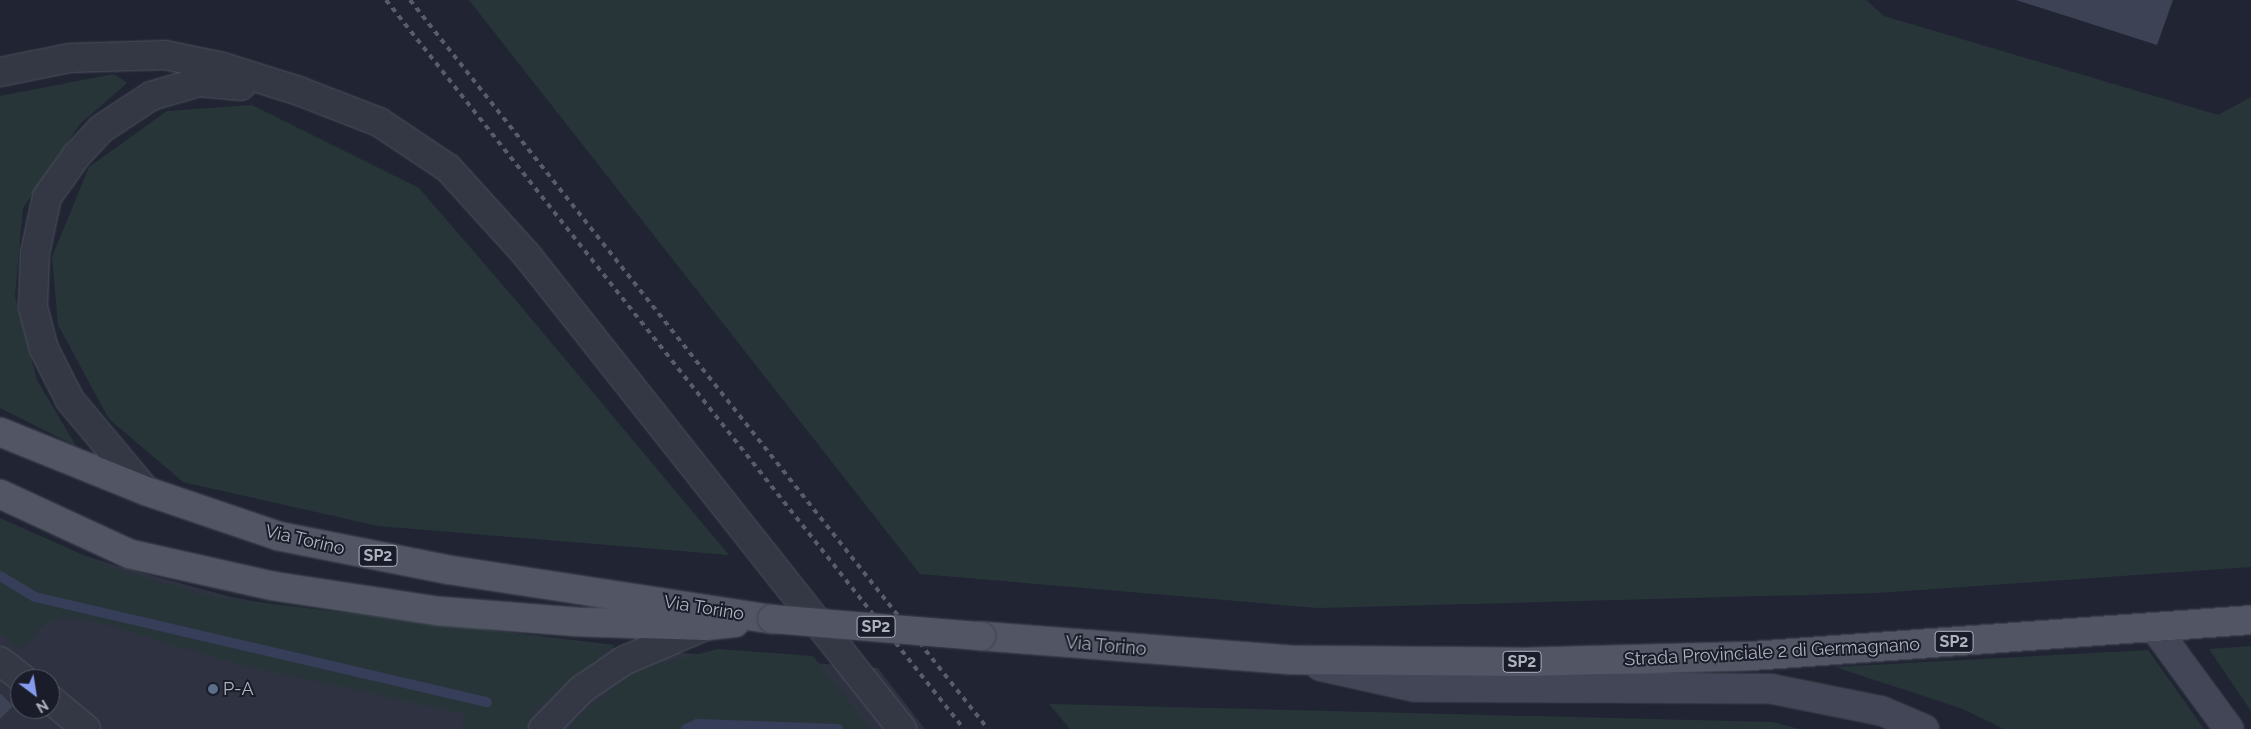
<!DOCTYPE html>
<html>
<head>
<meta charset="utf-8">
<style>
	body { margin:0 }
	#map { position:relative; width:2251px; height:729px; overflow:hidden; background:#212533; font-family:Raleway,sans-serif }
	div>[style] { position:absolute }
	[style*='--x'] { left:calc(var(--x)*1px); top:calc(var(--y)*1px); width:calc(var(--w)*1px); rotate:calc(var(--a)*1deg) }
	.airport>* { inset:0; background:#2e3241 }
	.green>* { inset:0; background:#273539 }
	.stream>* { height:10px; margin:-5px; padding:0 5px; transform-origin:5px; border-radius:5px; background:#363e5a }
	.building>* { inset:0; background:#3d4354 }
	.roads { filter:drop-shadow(0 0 1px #4e525f) drop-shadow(0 0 1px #4e525f) }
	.minor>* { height:28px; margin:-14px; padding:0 14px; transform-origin:14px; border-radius:14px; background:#343844 }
	.secondary>* { height:28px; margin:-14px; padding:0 14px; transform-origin:14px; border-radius:14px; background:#424657 }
	.primary>* { height:28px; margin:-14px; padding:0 14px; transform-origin:14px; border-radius:14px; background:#525664 }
	.rail>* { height:4px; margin-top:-2px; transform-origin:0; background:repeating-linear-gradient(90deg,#585d6d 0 5px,transparent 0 10px) }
	.bridges { filter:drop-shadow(0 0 1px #3d414e) drop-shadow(0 0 1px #3d414e) }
	.primary-bridge>* { height:28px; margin:-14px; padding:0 14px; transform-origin:14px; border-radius:14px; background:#525664 }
	.dots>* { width:14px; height:14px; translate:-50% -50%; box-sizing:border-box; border:2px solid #1a1d29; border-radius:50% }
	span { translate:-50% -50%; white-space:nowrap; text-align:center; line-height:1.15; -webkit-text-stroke:4px #1a1d29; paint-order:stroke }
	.shield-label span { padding:1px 4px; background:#1a1d29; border:1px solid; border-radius:4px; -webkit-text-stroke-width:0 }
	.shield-label { font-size:16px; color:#aeb2c1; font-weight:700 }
	.street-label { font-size:18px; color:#aeb2c1 }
	.poi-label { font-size:18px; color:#aeb2c1 }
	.left { translate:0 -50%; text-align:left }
	.north { position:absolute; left:10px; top:669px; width:50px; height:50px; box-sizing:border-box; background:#1a1d29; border:1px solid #555966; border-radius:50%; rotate:149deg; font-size:14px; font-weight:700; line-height:20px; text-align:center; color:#aeb2c1 }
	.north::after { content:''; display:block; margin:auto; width:18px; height:22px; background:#879bed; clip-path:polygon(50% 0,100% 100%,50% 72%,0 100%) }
</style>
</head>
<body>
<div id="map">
	<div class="airport">
		<i style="clip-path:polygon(evenodd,0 525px,13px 532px,117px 566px,231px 597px,369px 623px,513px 640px,878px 668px,925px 729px,0 729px,0 525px,20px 679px,50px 679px,50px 709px,20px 709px,20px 679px)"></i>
	</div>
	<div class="green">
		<i style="clip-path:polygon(469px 0,1866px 0,1884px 16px,2218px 115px,2251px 97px,2251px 567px,1877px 593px,1318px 608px,920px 574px)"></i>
		<i style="clip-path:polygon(114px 74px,127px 83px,80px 124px,23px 208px,15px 296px,37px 380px,76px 446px,0 408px,0 96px)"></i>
		<i style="clip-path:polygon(252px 105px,419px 188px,513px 297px,729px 555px,378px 526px,183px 482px,109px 419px,58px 325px,52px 257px,89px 167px,167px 111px)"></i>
		<i style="clip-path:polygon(0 518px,117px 570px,215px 597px,615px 645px,535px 710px,524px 729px,462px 729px,466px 714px,234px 663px,97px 622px,62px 617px,46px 623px,21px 649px,0 633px)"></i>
		<i style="clip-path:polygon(2251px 646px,2251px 711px,2209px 649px)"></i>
		<i style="clip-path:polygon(718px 649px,813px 656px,871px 729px,569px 729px,577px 717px,637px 670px)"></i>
		<i style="clip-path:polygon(2148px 650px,2204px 729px,2004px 729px,1963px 709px,1835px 667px)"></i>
		<i style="clip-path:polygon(1049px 704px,1772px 722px,1799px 729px,1070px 729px)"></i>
	</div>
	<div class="stream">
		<i style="--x:0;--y:576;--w:41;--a:31"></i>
		<i style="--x:35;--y:597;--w:464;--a:13.1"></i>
		<i style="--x:686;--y:729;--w:12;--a:-24"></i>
		<i style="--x:697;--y:724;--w:141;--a:2"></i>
	</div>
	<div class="building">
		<i style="clip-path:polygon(2016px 0,2173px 0,2157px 45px)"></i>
		<i style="clip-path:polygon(0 693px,13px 706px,0 719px)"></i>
	</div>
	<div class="roads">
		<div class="minor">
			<i style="--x:0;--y:72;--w:71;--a:-11.3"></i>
			<i style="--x:70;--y:58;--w:95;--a:-1.8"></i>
			<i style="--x:165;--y:55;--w:59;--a:11.7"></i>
			<i style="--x:223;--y:67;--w:80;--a:17.5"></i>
			<i style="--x:299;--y:91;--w:86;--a:21.2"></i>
			<i style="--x:379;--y:122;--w:83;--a:33.7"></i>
			<i style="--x:448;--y:168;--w:116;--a:47.8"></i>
			<i style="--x:526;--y:254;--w:606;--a:51.64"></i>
			<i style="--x:146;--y:491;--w:119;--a:-129.9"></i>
			<i style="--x:70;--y:400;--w:57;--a:-117"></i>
			<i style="--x:44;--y:349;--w:43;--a:-104.7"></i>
			<i style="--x:33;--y:307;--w:54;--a:-87.9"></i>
			<i style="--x:35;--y:253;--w:57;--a:-77.9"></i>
			<i style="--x:47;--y:197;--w:52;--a:-54.5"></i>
			<i style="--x:77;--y:155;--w:35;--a:-47"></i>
			<i style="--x:101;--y:129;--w:60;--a:-33.4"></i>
			<i style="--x:151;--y:96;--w:50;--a:-16.3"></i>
			<i style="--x:199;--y:82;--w:42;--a:5.4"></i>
			<i style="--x:0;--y:661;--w:29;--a:38"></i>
			<i style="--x:50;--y:699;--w:47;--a:39.8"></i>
			<i style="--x:543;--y:729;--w:56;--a:-45.7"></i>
			<i style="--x:582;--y:689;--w:52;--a:-34"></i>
			<i style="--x:625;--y:660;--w:87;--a:-23"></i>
		</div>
		<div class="secondary">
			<i style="--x:2155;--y:628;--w:125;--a:53.8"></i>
			<i style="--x:1320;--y:666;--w:97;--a:12.5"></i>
			<i style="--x:1415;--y:687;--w:357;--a:0.3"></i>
			<i style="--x:1772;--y:689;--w:112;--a:11.3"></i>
			<i style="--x:1882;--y:711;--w:46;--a:23.2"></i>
		</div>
		<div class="primary">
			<i style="--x:0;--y:432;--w:157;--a:22"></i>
			<i style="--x:146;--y:491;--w:139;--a:18.8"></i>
			<i style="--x:278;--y:536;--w:175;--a:11.2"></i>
			<i style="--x:450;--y:570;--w:326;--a:8.7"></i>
			<i style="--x:0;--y:494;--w:143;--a:24.8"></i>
			<i style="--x:130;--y:554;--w:147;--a:12.6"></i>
			<i style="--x:273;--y:586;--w:167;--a:8.6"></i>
			<i style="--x:438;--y:611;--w:141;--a:4.5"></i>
			<i style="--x:579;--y:622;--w:126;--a:1.8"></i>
			<i style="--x:705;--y:626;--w:30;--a:-6"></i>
			<i style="--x:981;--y:636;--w:312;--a:4.4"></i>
			<i style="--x:1292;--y:660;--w:234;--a:0.5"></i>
			<i style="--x:1526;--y:662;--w:226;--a:-1.5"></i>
			<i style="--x:1752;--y:656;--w:500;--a:-4.13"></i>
		</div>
	</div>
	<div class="rail">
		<i style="--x:386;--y:0;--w:930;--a:51.59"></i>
		<i style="--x:410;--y:0;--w:930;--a:51.59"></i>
	</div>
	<div class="bridges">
		<div class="primary-bridge">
			<i style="--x:772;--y:619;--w:210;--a:4.7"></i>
		</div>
	</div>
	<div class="dots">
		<i style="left:213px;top:689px;background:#5c6f8a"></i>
	</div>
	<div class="shield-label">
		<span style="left:378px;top:556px">SP2</span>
		<span style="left:876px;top:627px">SP2</span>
		<span style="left:1954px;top:642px">SP2</span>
		<span style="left:1522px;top:662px">SP2</span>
	</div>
	<div class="street-label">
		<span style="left:305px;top:540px;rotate:13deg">Via Torino</span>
		<span style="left:704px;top:608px;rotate:9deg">Via Torino</span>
		<span style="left:1106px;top:646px;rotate:5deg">Via Torino</span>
		<span style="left:1772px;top:652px;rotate:-3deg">Strada Provinciale 2 di Germagnano</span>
	</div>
	<div class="poi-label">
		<span class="left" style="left:223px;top:689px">P-A</span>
	</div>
	<div class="north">N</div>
</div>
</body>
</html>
